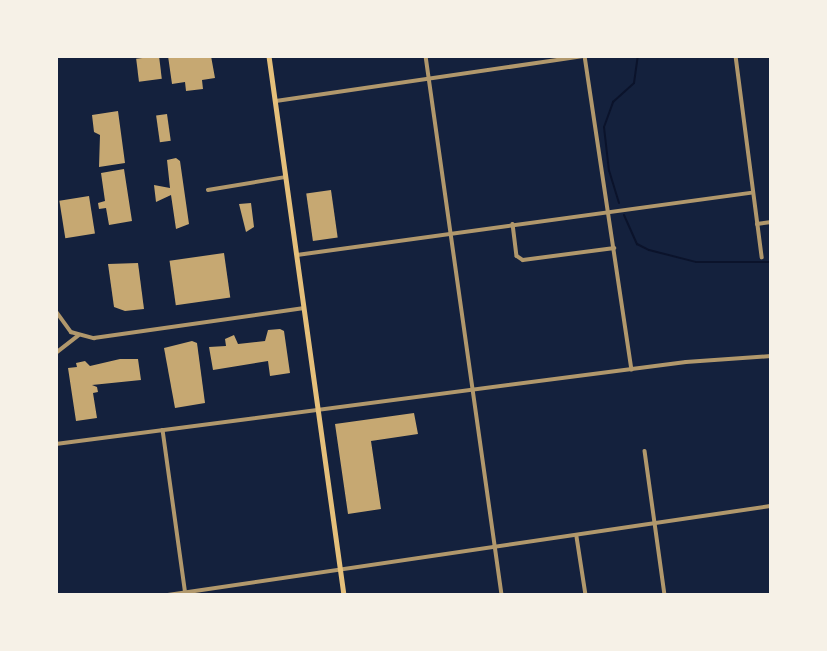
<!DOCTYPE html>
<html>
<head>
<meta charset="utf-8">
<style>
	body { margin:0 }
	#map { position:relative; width:827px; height:651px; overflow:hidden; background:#14213d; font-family:Karla,sans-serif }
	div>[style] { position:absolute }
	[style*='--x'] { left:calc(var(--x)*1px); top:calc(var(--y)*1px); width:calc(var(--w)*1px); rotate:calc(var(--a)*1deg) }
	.stream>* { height:2px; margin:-1px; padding:0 1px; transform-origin:1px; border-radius:1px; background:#0b132b }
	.building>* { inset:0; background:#c6a872; transform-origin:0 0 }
	.minor>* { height:3.5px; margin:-1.75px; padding:0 1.75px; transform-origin:1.75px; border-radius:1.75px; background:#b1986c }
	.secondary>* { height:4.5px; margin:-2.25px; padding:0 2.25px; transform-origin:2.25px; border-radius:2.25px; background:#e5c07b }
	span { translate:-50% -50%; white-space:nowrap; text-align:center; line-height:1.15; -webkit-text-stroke:5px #f6f1e7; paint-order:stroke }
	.frame { position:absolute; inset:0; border:58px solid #f6f1e7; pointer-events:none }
</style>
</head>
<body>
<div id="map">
	<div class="stream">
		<i style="--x:619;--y:203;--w:34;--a:-107"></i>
		<i style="--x:609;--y:171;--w:44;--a:-96.5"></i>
		<i style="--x:604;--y:127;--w:27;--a:-70"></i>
		<i style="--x:613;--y:102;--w:28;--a:-42"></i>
		<i style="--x:634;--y:83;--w:27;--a:-82"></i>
		<i style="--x:624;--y:215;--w:32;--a:66"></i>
		<i style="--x:637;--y:244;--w:13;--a:27"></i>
		<i style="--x:649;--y:250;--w:49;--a:14.3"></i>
		<i style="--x:696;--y:262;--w:75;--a:0"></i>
	</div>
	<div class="building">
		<i style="left:159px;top:56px;width:23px;height:23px;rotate:83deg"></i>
		<i style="clip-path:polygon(168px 56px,211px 56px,215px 78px,202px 80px,203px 89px,186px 91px,185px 82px,172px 84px)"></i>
		<i style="clip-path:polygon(118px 111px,125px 163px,99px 167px,100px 135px,94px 132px,92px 115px)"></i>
		<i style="left:167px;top:114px;width:27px;height:11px;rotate:82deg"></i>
		<i style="clip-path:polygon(176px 158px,180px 161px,189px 224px,176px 229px,171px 195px,156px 202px,154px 185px,170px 188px,167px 160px)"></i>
		<i style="clip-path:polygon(124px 169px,132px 221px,109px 225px,106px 208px,99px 209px,98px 203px,105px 201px,101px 173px)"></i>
		<i style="left:331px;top:190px;width:48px;height:25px;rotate:82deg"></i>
		<i style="left:89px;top:196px;width:38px;height:30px;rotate:81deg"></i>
		<i style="clip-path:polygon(251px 203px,254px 227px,246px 232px,239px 204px)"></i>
		<i style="left:224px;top:253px;width:45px;height:55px;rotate:82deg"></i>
		<i style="clip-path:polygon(138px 263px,144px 309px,125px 311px,114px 307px,108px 264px)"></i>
		<i style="clip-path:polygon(280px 329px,284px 331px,290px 373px,270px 376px,268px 361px,213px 370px,209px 347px,226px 346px,225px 339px,234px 335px,238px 344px,265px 341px,268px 330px)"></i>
		<i style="clip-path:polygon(192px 341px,197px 343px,205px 403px,175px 408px,164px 348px)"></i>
		<i style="clip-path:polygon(120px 359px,138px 359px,141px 380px,92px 385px,97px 387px,98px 392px,93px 393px,97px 418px,76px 421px,68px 368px,77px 367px,76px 363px,85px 361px,90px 366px)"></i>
		<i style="clip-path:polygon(414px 413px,418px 434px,371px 441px,381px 509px,348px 514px,335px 424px)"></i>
	</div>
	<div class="minor">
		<i style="--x:426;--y:56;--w:544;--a:81.97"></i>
		<i style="--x:585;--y:56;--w:317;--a:81.5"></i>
		<i style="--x:736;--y:56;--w:203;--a:82.6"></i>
		<i style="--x:276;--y:101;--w:312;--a:-8.3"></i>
		<i style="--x:208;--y:190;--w:79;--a:-9.5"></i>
		<i style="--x:513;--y:224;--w:32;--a:83"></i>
		<i style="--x:517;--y:256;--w:7;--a:34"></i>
		<i style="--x:523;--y:260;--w:92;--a:-7.5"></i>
		<i style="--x:757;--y:224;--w:14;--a:-8"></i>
		<i style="--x:297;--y:255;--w:459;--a:-7.8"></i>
		<i style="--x:56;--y:311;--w:26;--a:54"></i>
		<i style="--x:71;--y:332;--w:24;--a:15"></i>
		<i style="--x:94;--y:338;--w:212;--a:-8.1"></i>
		<i style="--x:56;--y:353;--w:28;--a:-38"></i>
		<i style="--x:163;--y:430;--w:167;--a:82.1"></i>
		<i style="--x:56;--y:444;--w:635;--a:-7.42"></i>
		<i style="--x:686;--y:362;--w:85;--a:-4"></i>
		<i style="--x:645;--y:451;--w:145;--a:82.1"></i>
		<i style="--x:577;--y:537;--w:59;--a:81.2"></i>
		<i style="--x:168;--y:595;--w:610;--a:-8.4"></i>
	</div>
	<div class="secondary">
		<i style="--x:269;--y:56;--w:544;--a:82.08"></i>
	</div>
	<div class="frame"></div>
</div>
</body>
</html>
